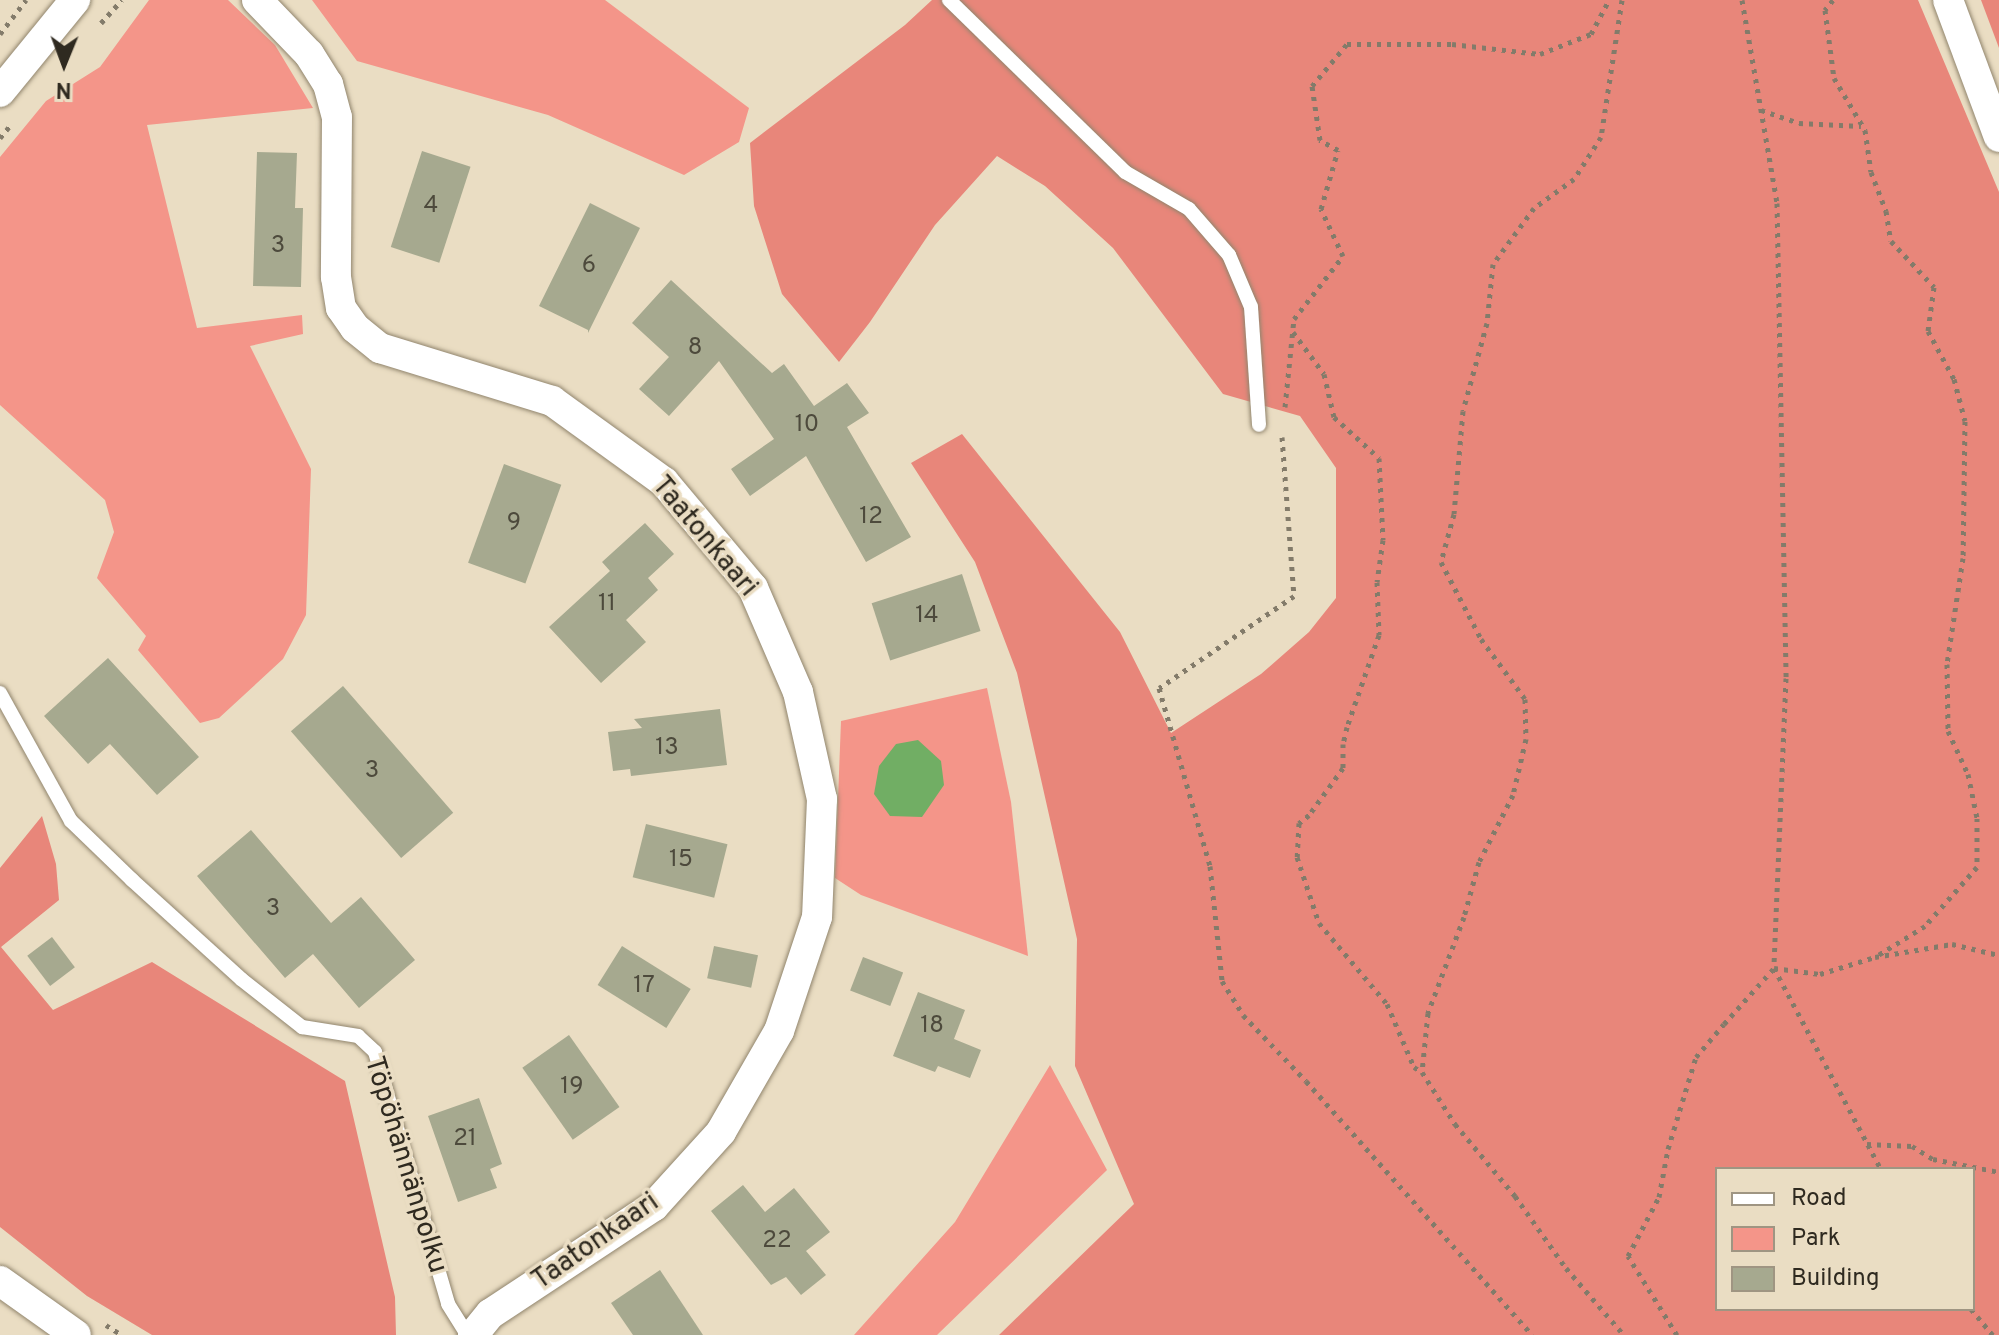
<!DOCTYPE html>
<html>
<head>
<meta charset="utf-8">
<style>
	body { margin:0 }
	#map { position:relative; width:1999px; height:1335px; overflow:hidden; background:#eaddc3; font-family:Overpass,sans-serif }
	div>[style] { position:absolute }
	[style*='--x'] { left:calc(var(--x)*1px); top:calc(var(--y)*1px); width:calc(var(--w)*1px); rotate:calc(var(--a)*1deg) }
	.green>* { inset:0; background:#f49589 }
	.forest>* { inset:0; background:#e8867a }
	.water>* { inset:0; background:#71ae64 }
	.building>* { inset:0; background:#a6a98f; transform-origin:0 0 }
	.path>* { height:5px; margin-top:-2.5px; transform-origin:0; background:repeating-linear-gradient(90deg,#837b6a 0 4px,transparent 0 10px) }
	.roads { filter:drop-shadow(0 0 2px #91856d) drop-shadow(0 0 2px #91856d) }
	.service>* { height:14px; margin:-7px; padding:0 7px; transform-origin:7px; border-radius:7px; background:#fff }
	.minor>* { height:30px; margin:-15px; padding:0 15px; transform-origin:15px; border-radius:15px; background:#fff }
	span { translate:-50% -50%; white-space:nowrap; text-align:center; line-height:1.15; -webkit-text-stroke:7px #eaddc3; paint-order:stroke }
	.number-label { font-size:24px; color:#4d4a3c }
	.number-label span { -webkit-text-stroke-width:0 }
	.street-label { font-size:28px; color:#2f2a20 }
	.legend { position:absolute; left:1715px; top:1167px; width:260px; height:144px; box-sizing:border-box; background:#eaddc3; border:2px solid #9f9582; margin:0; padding:10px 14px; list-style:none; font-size:24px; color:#2f2a20 }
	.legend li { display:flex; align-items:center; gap:16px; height:40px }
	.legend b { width:40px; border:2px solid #9f9582 }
	.north { position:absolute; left:24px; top:24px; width:80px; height:80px; -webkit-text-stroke:6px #eaddc3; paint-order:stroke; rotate:181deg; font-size:22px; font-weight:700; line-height:32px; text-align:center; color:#2f2a20 }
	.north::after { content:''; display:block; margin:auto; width:28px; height:36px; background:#2f2a20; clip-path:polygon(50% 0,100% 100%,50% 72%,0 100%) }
</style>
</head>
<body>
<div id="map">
	<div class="green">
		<i style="clip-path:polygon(149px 0,228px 0,275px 45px,313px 108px,147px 125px,197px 328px,302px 315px,303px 334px,250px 346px,311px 469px,306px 615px,283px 659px,219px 718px,200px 723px,138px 650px,146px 636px,97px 578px,114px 532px,105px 500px,0 405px,0 157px,46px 101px,100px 67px)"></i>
		<i style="clip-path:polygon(312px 0,605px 0,749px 108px,739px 142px,684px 175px,548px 115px,357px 61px)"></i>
		<i style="clip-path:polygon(987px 688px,1011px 802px,1028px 956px,861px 895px,835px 878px,841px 721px)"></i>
		<i style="clip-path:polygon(1050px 1065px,1107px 1170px,937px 1335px,854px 1335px,955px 1222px)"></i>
	</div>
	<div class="forest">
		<i style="clip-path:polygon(evenodd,932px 0,1918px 0,1999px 192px,1999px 1335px,999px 1335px,1134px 1204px,1075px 1066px,1077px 939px,1017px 673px,975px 562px,911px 463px,962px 434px,1120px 632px,1171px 733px,1261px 674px,1309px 632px,1336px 598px,1336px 468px,1300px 416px,1223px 394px,1113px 248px,1045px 186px,997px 156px,935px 225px,870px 322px,839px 362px,782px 294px,754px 206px,750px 143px,905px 25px,932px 0,1717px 1169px,1973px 1169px,1973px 1309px,1717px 1309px,1717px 1169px)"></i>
		<i style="clip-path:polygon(1981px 0,1999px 0,1999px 48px)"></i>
		<i style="clip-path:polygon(42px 816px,56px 864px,59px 900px,1px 947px,53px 1010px,152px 962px,345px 1081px,395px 1297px,396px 1335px,152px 1335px,87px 1296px,0 1227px,0 868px)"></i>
	</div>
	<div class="water">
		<i style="clip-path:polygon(918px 740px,941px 761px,944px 785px,922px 817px,890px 816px,874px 794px,879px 766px,896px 744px)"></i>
	</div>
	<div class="building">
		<i style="left:422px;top:151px;width:51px;height:101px;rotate:18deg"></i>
		<i style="clip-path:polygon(257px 152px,297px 153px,295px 208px,303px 208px,301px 287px,253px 286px)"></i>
		<i style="clip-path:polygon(590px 203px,640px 228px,588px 333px,588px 330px,539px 306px)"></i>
		<i style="clip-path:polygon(671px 280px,772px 373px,784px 364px,814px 406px,847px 383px,869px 413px,847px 427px,911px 537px,866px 562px,806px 456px,750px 496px,731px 469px,774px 439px,719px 361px,669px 416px,639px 389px,669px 357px,632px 323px)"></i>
		<i style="left:504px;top:464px;width:61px;height:105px;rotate:20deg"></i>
		<i style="clip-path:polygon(645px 523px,674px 554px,648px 578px,658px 590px,626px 620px,646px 642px,601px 683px,549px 627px,610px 571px,602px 562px)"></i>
		<i style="left:962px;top:574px;width:60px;height:95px;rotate:72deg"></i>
		<i style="clip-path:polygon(108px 658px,199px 757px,157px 795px,110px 744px,88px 764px,44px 716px)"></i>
		<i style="left:343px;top:686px;width:168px;height:69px;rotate:49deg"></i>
		<i style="clip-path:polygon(720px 709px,727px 765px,631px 776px,630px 769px,613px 771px,608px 732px,642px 728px,634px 719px)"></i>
		<i style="left:646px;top:824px;width:84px;height:55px;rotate:14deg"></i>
		<i style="clip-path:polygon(251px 830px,331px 923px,361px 897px,415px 960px,359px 1008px,313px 954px,285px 978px,197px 876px)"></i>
		<i style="left:52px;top:937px;width:38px;height:31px;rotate:53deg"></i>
		<i style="left:622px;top:946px;width:81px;height:46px;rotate:32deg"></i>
		<i style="left:714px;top:946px;width:45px;height:33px;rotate:12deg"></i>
		<i style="left:863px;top:957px;width:43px;height:36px;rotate:21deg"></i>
		<i style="clip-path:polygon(918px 992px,965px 1010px,954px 1039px,981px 1050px,970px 1078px,938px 1066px,935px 1072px,893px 1056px)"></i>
		<i style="left:569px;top:1035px;width:88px;height:57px;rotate:55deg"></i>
		<i style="clip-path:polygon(479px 1098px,502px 1164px,490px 1169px,497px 1188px,458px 1202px,428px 1116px)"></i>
		<i style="clip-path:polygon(743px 1185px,765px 1212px,794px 1188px,830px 1232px,806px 1251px,826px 1275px,801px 1295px,786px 1277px,771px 1285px,711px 1211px)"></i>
		<i style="clip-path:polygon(660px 1270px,703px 1335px,633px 1335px,611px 1303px)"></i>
	</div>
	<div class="path">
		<i style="--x:1622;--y:0;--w:139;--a:98.7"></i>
		<i style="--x:1601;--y:137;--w:50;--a:122.7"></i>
		<i style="--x:1574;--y:179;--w:49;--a:144.1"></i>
		<i style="--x:1534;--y:208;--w:69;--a:126.2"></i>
		<i style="--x:1493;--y:264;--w:59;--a:95.8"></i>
		<i style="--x:1487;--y:323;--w:91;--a:105.3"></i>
		<i style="--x:1463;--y:411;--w:103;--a:95"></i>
		<i style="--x:1454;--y:514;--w:50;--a:105.2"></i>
		<i style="--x:1441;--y:562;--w:87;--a:62.5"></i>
		<i style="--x:1481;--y:639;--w:74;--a:53.7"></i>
		<i style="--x:1525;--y:699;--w:40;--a:88.6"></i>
		<i style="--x:1526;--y:739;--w:57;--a:103.1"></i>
		<i style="--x:1513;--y:795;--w:75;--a:116.9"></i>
		<i style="--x:1479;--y:862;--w:57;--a:105.3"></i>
		<i style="--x:1464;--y:917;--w:103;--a:110.6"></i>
		<i style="--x:1428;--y:1013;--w:59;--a:95.8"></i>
		<i style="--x:1422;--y:1072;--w:62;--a:57.6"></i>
		<i style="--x:1455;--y:1124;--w:94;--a:50.2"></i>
		<i style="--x:1515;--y:1196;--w:88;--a:54.7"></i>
		<i style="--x:1566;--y:1268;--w:89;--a:49.1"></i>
		<i style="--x:1742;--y:0;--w:206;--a:80.2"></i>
		<i style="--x:1777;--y:203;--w:475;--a:88.9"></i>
		<i style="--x:1786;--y:678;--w:290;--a:92.4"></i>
		<i style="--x:1774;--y:968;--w:228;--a:62"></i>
		<i style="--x:1833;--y:0;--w:13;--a:129"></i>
		<i style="--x:1825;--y:10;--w:69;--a:82.5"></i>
		<i style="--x:1834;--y:78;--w:61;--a:59.2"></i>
		<i style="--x:1865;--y:130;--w:42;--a:81.9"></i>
		<i style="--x:1871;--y:172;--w:42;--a:69"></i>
		<i style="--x:1886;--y:211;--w:30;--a:81"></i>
		<i style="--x:1891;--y:241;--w:63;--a:46.9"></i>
		<i style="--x:1934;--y:287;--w:44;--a:97.8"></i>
		<i style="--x:1928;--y:331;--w:55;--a:61.6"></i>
		<i style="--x:1954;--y:379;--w:43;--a:75.3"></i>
		<i style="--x:1965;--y:421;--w:137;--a:90.8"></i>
		<i style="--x:1963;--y:558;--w:107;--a:98.6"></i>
		<i style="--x:1947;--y:664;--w:67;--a:89.1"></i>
		<i style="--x:1948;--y:731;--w:47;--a:65.1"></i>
		<i style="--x:1968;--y:774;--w:45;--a:78.4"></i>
		<i style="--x:1977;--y:818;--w:49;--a:90"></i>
		<i style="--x:1977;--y:867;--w:79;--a:131.4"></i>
		<i style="--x:1925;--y:926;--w:59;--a:148.2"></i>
		<i style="--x:101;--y:23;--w:31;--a:-48"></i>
		<i style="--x:0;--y:34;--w:43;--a:-52.6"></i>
		<i style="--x:1761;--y:110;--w:40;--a:18.9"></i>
		<i style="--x:1799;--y:123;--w:62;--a:2.8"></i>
		<i style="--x:0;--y:138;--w:19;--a:-51"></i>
		<i style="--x:1293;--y:332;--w:52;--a:53.6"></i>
		<i style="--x:1324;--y:374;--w:44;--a:76.9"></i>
		<i style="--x:1334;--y:417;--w:61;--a:42.3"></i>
		<i style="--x:1379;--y:458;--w:82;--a:87.2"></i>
		<i style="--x:1383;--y:540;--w:42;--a:98.1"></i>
		<i style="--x:1377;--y:582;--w:53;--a:87.8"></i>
		<i style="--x:1379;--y:635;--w:97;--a:109.2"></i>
		<i style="--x:1347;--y:727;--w:17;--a:103"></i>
		<i style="--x:1343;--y:744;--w:24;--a:90"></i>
		<i style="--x:1343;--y:768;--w:58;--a:125.9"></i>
		<i style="--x:1309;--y:815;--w:13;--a:141"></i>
		<i style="--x:1299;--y:823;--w:34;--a:93"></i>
		<i style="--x:1297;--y:857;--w:70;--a:71.6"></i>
		<i style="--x:1319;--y:923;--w:106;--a:50"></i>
		<i style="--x:1387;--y:1004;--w:69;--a:66.8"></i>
		<i style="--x:1414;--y:1067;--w:9;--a:32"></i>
		<i style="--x:1285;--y:407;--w:88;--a:-84.2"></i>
		<i style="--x:1294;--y:319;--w:80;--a:-52.1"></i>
		<i style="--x:1343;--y:256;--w:52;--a:-115.1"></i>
		<i style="--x:1321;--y:209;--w:61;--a:-73.9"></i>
		<i style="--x:1338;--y:150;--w:21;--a:-151"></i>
		<i style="--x:1320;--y:140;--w:55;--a:-98.4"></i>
		<i style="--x:1312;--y:86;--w:55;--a:-50.2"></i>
		<i style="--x:1347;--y:44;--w:105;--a:0"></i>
		<i style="--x:1452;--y:44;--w:89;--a:6.5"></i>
		<i style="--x:1540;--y:54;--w:55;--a:-21.4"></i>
		<i style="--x:1591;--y:34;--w:38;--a:-62"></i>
		<i style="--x:1282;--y:437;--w:159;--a:85.7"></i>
		<i style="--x:1294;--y:596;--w:163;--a:145.7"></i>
		<i style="--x:1159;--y:688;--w:185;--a:74"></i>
		<i style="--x:1210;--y:866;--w:116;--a:84"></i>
		<i style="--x:1222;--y:981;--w:40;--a:58"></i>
		<i style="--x:1243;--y:1015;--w:91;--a:46.3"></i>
		<i style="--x:1306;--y:1081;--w:340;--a:48.3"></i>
		<i style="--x:1867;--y:1144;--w:45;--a:2.5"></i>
		<i style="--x:1912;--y:1146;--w:25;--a:32"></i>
		<i style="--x:1933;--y:1159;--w:67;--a:11.1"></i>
		<i style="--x:1971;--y:1309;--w:34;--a:50"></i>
		<i style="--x:106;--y:1325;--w:19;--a:32"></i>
		<i style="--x:1677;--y:1335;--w:93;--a:-121.8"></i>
		<i style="--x:1628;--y:1256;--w:67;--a:-62.3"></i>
		<i style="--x:1659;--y:1197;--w:49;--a:-79.4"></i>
		<i style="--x:1668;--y:1149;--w:96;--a:-73.1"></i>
		<i style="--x:1696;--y:1057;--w:43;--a:-49.7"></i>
		<i style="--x:1724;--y:1024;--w:75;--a:-48.2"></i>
		<i style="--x:1774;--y:968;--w:46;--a:7.4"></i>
		<i style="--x:1820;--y:974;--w:58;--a:-17.2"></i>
		<i style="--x:1875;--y:957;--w:78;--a:-9.6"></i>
		<i style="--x:1952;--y:944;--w:48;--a:13.2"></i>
	</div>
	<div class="roads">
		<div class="service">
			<i style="--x:949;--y:0;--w:246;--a:44.3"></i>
			<i style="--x:1125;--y:172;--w:74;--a:30"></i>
			<i style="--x:1189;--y:209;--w:61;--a:49"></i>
			<i style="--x:1229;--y:255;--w:56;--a:67.1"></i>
			<i style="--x:1251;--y:307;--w:118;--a:86.1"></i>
			<i style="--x:0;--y:693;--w:146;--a:61"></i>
			<i style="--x:71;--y:821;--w:85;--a:44"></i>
			<i style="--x:132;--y:880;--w:147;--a:42.2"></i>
			<i style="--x:241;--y:979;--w:78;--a:38.2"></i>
			<i style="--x:302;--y:1027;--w:57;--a:9.1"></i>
			<i style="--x:358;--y:1036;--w:23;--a:43"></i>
			<i style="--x:375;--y:1052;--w:262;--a:73.8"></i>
			<i style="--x:448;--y:1304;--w:36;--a:58"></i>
		</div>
		<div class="minor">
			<i style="--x:257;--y:0;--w:75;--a:46.1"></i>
			<i style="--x:309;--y:54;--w:36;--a:58"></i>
			<i style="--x:328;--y:84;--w:34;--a:75"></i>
			<i style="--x:337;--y:117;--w:160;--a:90.4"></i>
			<i style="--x:336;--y:277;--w:31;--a:81"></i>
			<i style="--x:341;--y:308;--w:24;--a:55"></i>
			<i style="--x:355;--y:328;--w:32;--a:39"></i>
			<i style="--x:380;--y:348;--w:180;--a:17.1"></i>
			<i style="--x:552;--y:401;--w:138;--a:35.9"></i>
			<i style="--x:664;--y:482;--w:138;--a:50"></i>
			<i style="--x:753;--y:588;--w:113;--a:66.6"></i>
			<i style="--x:798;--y:692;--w:110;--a:77.4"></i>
			<i style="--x:822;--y:799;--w:118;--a:92.4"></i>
			<i style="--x:817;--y:917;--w:120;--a:108.4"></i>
			<i style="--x:779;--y:1031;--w:116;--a:119.9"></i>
			<i style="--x:721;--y:1132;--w:100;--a:132.2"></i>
			<i style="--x:654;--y:1206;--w:196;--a:146.6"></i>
			<i style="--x:490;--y:1314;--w:27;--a:129"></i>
			<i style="--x:1948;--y:0;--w:146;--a:69.6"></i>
			<i style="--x:0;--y:92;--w:119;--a:-50.8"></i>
			<i style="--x:0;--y:1281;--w:93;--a:35.4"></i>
		</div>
	</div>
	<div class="number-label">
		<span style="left:431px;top:207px">4</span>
		<span style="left:278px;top:247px">3</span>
		<span style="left:589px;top:267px">6</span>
		<span style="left:695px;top:349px">8</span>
		<span style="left:807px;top:426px">10</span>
		<span style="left:871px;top:518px">12</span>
		<span style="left:514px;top:524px">9</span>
		<span style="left:607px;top:605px">11</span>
		<span style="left:927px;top:617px">14</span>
		<span style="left:667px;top:749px">13</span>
		<span style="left:372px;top:772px">3</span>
		<span style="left:681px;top:861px">15</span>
		<span style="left:273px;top:910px">3</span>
		<span style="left:644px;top:987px">17</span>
		<span style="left:932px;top:1027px">18</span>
		<span style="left:572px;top:1088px">19</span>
		<span style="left:465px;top:1140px">21</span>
		<span style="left:777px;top:1242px">22</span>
	</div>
	<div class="street-label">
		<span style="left:704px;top:537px;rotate:50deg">Taatonkaari</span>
		<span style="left:405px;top:1165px;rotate:73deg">Töpöhännänpolku</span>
		<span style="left:596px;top:1242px;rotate:-35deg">Taatonkaari</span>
	</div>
	<ul class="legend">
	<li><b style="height:10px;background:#fff"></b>Road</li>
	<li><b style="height:22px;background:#f49589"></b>Park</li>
	<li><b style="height:22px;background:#a6a98f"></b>Building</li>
	</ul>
	<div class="north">N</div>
</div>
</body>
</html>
